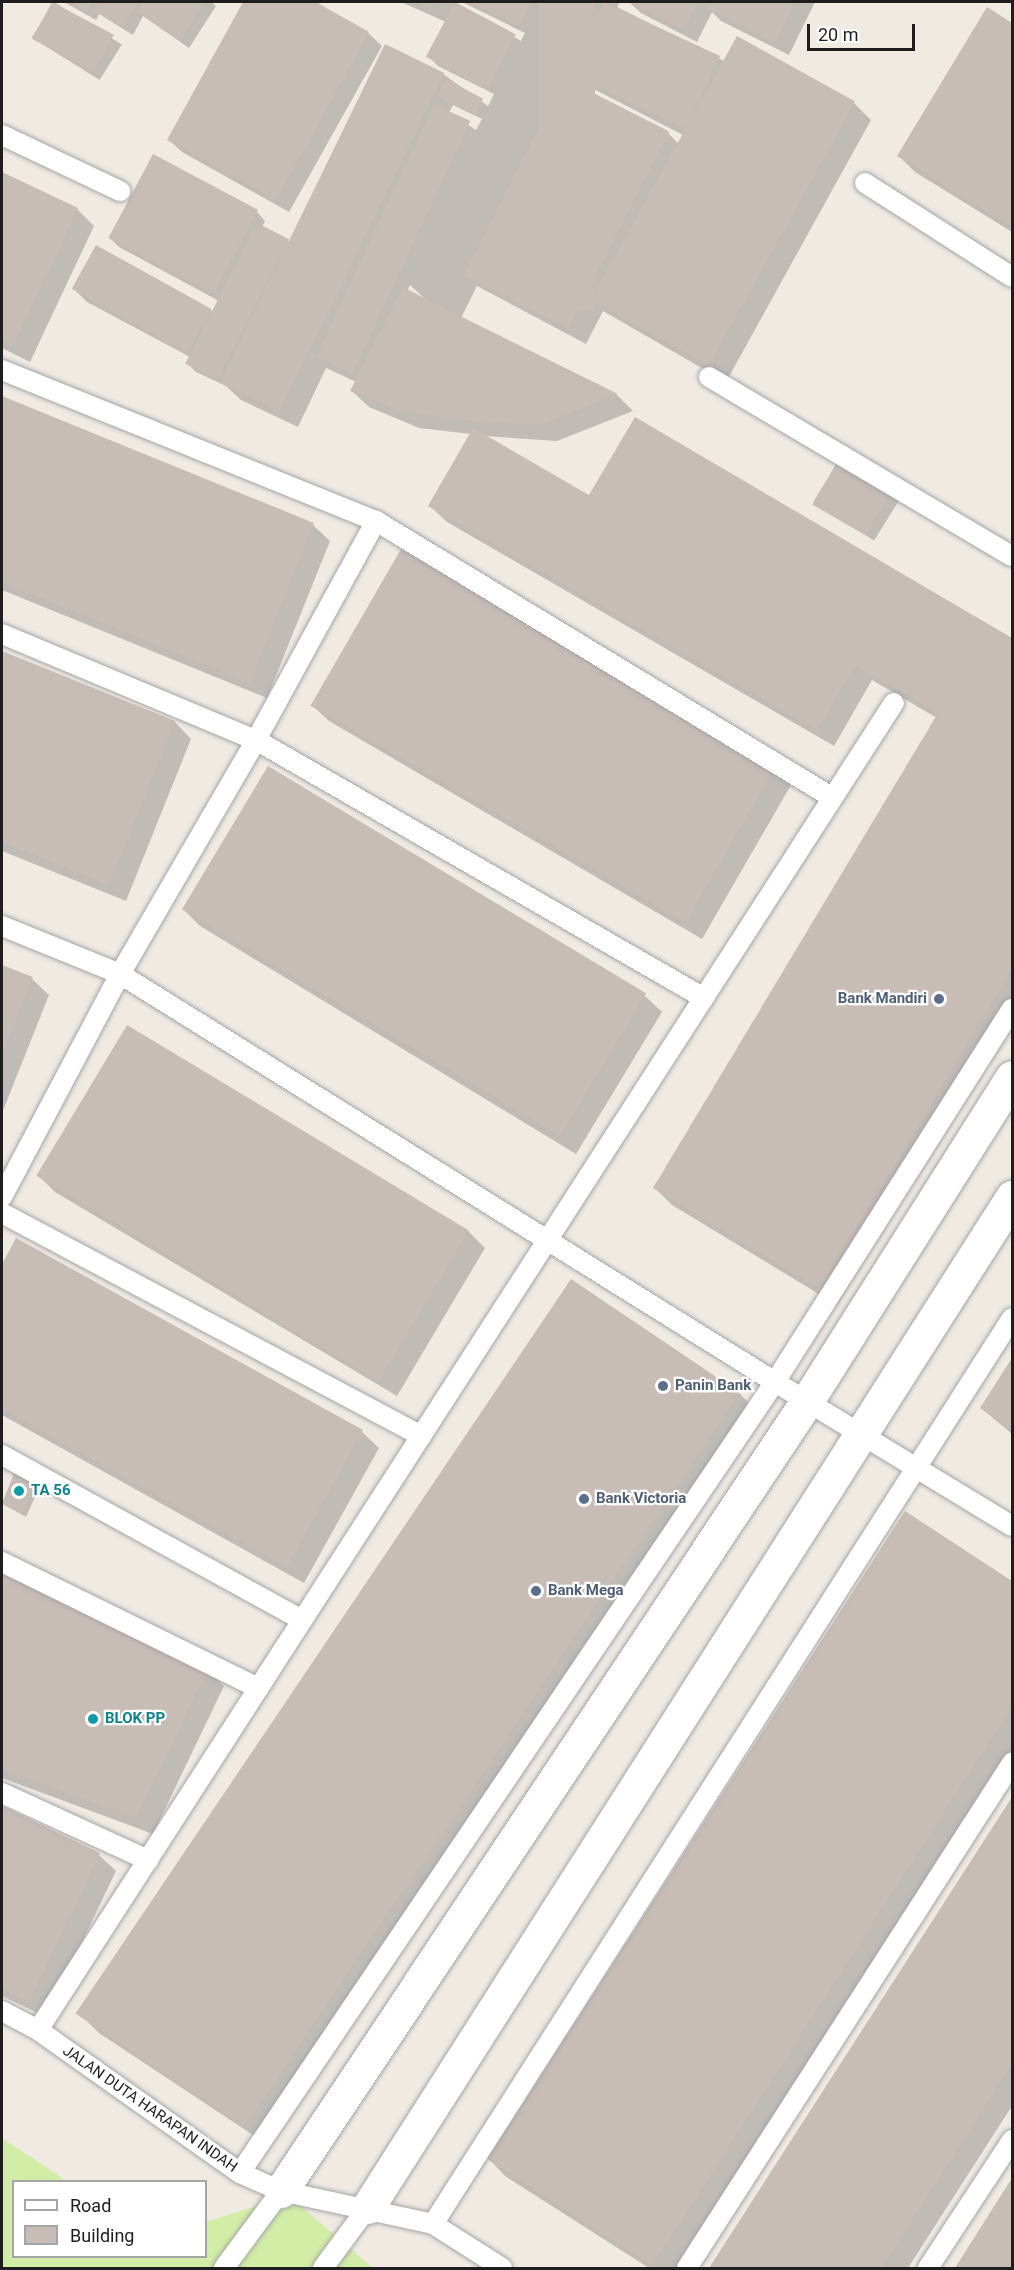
<!DOCTYPE html>
<html>
<head>
<meta charset="utf-8">
<style>
	body { margin:0 }
	#map { position:relative; width:1014px; height:2270px; overflow:hidden; background:#f0eae3; font-family:Roboto,sans-serif }
	div>[style] { position:absolute }
	[style*='--x'] { left:calc(var(--x)*1px); top:calc(var(--y)*1px); width:calc(var(--w)*1px); rotate:calc(var(--a)*1deg) }
	.grass>* { inset:0; background:#d1eda6 }
	.shadow>* { inset:0; background:#0003; transform-origin:0 0 }
	.building>* { inset:0; background:#c8bcb6; transform-origin:0 0 }
	.roads { filter:drop-shadow(0 0 2px #a5a5a5) drop-shadow(0 0 2px #a5a5a5) }
	.service>* { height:20px; margin:-10px; padding:0 10px; transform-origin:10px; border-radius:10px; background:#fff }
	.minor>* { height:33px; margin:-16.5px; padding:0 16.5px; transform-origin:16.5px; border-radius:16.5px; background:#fff }
	.dots>* { width:16px; height:16px; translate:-50% -50%; box-sizing:border-box; border:3px solid #fff; border-radius:50% }
	span { translate:-50% -50%; white-space:nowrap; text-align:center; line-height:1.15; -webkit-text-stroke:4.5px #fff; paint-order:stroke }
	.service-label { font-size:15px; color:#4e5e75; font-weight:700 }
	.right { translate:-100% -50%; text-align:right }
	.left { translate:0 -50%; text-align:left }
	.culture-label { font-size:15px; color:#0d838f; font-weight:700 }
	.street-label { font-size:15px; color:#1e1e1e }
	.frame { position:absolute; inset:0; border:3px solid #1e1e1e; pointer-events:none }
	.legend { position:absolute; left:12px; top:2180px; width:195px; height:78px; box-sizing:border-box; background:#fff; border:2px solid #a5a5a5; margin:0; padding:8px 10px; list-style:none; font-size:18px; color:#1e1e1e }
	.legend li { display:flex; align-items:center; gap:12px; height:30px }
	.legend b { width:30px; border:2px solid #a5a5a5 }
	.scale { position:absolute; left:807px; top:24px; width:108px; height:27px; box-sizing:border-box; border:3px solid #1e1e1e; border-top:0; padding-left:8px; font-size:18px; line-height:21px; white-space:nowrap; color:#1e1e1e; -webkit-text-stroke:4px #fff; paint-order:stroke }
</style>
</head>
<body>
<div id="map">
	<div class="grass">
		<i style="clip-path:polygon(2px 2138px,67px 2181px,14px 2182px,14px 2256px,206px 2256px,206px 2222px,289px 2196px,373px 2268px,2px 2268px)"></i>
	</div>
	<div class="shadow">
		<i style="left:54px;top:2px;width:80px;height:42px;rotate:32deg"></i>
		<i style="clip-path:polygon(64px 2px,211px 2px,216px 6px,189px 48px,143px 16px,133px 35px,99px 14px,96px 20px)"></i>
		<i style="clip-path:polygon(245px 2px,312px 2px,368px 33px,382px 46px,289px 212px,182px 152px,168px 139px)"></i>
		<i style="clip-path:polygon(evenodd,401px 2px,454px 2px,521px 41px,525px 33px,462px 2px,620px 2px,617px 7px,724px 61px,854px 103px,871px 120px,726px 382px,603px 311px,586px 344px,477px 286px,461px 318px,617px 395px,633px 411px,557px 441px,484px 436px,590px 497px,636px 419px,1012px 641px,1012px 1013px,837px 1305px,672px 1205px,655px 1188px,937px 718px,872px 680px,834px 746px,447px 522px,430px 506px,471px 434px,419px 428px,369px 407px,352px 391px,356px 382px,326px 368px,298px 427px,241px 400px,226px 386px,196px 372px,187px 363px,190px 357px,87px 302px,74px 289px,214px 311px,219px 301px,119px 247px,110px 238px,257px 212px,265px 221px,262px 227px,291px 243px,443px 74px,488px 106px,494px 94px,438px 66px,429px 57px,446px 22px,401px 2px,580px 82px,683px 135px,679px 144px,668px 133px,577px 87px,580px 82px,401px 2px,453px 105px,482px 119px,476px 130px,449px 113px,453px 105px,401px 2px,410px 285px,424px 298px,407px 291px,410px 285px)"></i>
		<i style="clip-path:polygon(629px 2px,815px 2px,789px 55px,721px 21px,712px 12px,697px 42px,641px 13px)"></i>
		<i style="clip-path:polygon(988px 9px,1012px 25px,1012px 232px,915px 172px,899px 156px)"></i>
		<i style="clip-path:polygon(2px 174px,77px 209px,94px 226px,30px 362px,2px 348px)"></i>
		<i style="clip-path:polygon(2px 397px,313px 525px,330px 541px,267px 698px,2px 590px)"></i>
		<i style="left:840px;top:459px;width:72px;height:51px;rotate:32deg"></i>
		<i style="clip-path:polygon(2px 653px,175px 722px,191px 739px,126px 901px,2px 851px)"></i>
		<i style="clip-path:polygon(312px 705px,775px 768px,791px 785px,702px 939px,329px 721px)"></i>
		<i style="clip-path:polygon(269px 768px,645px 996px,662px 1012px,576px 1154px,200px 926px,183px 909px)"></i>
		<i style="clip-path:polygon(2px 966px,32px 979px,49px 995px,2px 1113px)"></i>
		<i style="clip-path:polygon(127px 1027px,468px 1231px,485px 1248px,397px 1396px,55px 1192px,39px 1176px)"></i>
		<i style="clip-path:polygon(16px 1240px,362px 1432px,379px 1448px,304px 1583px,2px 1415px,2px 1267px)"></i>
		<i style="clip-path:polygon(1012px 1360px,1012px 1434px,981px 1408px)"></i>
		<i style="clip-path:polygon(739px 1393px,756px 1410px,268px 2145px,99px 2033px,83px 2017px)"></i>
		<i style="clip-path:polygon(15px 1475px,39px 1488px,26px 1517px,2px 1503px)"></i>
		<i style="clip-path:polygon(905px 1513px,1012px 1583px,1012px 1749px,677px 2268px,649px 2268px,505px 2176px,489px 2159px)"></i>
		<i style="clip-path:polygon(2px 1571px,207px 1670px,224px 1686px,153px 1834px,2px 1778px)"></i>
		<i style="clip-path:polygon(1012px 1800px,1012px 2106px,908px 2268px,711px 2268px)"></i>
		<i style="clip-path:polygon(2px 1808px,99px 1855px,116px 1871px,46px 2017px,2px 1996px)"></i>
		<i style="clip-path:polygon(1012px 2181px,1012px 2268px,957px 2268px)"></i>
	</div>
	<div class="building">
		<i style="left:52px;top:2px;width:70px;height:42px;rotate:28deg"></i>
		<i style="clip-path:polygon(68px 2px,93px 2px,87px 12px)"></i>
		<i style="clip-path:polygon(100px 2px,138px 2px,124px 27px,94px 11px)"></i>
		<i style="clip-path:polygon(144px 2px,204px 2px,180px 40px,137px 12px)"></i>
		<i style="clip-path:polygon(243px 2px,316px 2px,369px 32px,276px 200px,167px 140px)"></i>
		<i style="clip-path:polygon(414px 2px,435px 2px,432px 9px)"></i>
		<i style="left:455px;top:2px;width:69px;height:62px;rotate:28deg"></i>
		<i style="clip-path:polygon(468px 2px,531px 2px,519px 26px)"></i>
		<i style="left:539px;top:2px;width:56px;height:309px"></i>
		<i style="left:604px;top:2px;width:128px;height:80px;rotate:25deg"></i>
		<i style="clip-path:polygon(628px 2px,698px 2px,684px 30px)"></i>
		<i style="clip-path:polygon(709px 2px,796px 2px,775px 43px,706px 8px)"></i>
		<i style="clip-path:polygon(987px 7px,1012px 23px,1012px 227px,897px 156px)"></i>
		<i style="left:737px;top:36px;width:135px;height:302px;rotate:29deg"></i>
		<i style="left:385px;top:44px;width:66px;height:377px;rotate:26deg"></i>
		<i style="left:564px;top:78px;width:118px;height:221px;rotate:27deg"></i>
		<i style="left:446px;top:79px;width:42px;height:19px;rotate:28deg"></i>
		<i style="left:434px;top:104px;width:40px;height:279px;rotate:25deg"></i>
		<i style="left:153px;top:154px;width:119px;height:95px;rotate:28deg"></i>
		<i style="clip-path:polygon(2px 172px,78px 208px,13px 346px,2px 341px)"></i>
		<i style="left:257px;top:223px;width:36px;height:158px;rotate:27deg"></i>
		<i style="left:96px;top:245px;width:132px;height:50px;rotate:29deg"></i>
		<i style="clip-path:polygon(403px 287px,446px 309px,618px 394px,540px 425px,482px 422px,401px 411px,350px 391px)"></i>
		<i style="clip-path:polygon(2px 396px,314px 523px,250px 683px,2px 582px)"></i>
		<i style="clip-path:polygon(635px 417px,1012px 638px,1012px 969px,820px 1289px,653px 1188px,938px 713px,855px 665px,817px 730px,428px 506px,473px 428px,589px 495px)"></i>
		<i style="left:840px;top:457px;width:61px;height:55px;rotate:30deg"></i>
		<i style="left:401px;top:549px;width:433px;height:181px;rotate:30deg"></i>
		<i style="clip-path:polygon(2px 651px,175px 721px,109px 885px,2px 842px)"></i>
		<i style="left:268px;top:766px;width:441px;height:167px;rotate:31deg"></i>
		<i style="clip-path:polygon(2px 965px,33px 977px,2px 1055px)"></i>
		<i style="left:127px;top:1025px;width:399px;height:176px;rotate:31deg"></i>
		<i style="clip-path:polygon(16px 1238px,363px 1430px,287px 1567px,2px 1409px,2px 1264px)"></i>
		<i style="left:571px;top:1279px;width:203px;height:886px;rotate:34deg"></i>
		<i style="clip-path:polygon(1012px 1358px,1012px 1430px,980px 1408px)"></i>
		<i style="clip-path:polygon(14px 1473px,36px 1483px,21px 1514px,2px 1504px)"></i>
		<i style="clip-path:polygon(905px 1511px,1012px 1581px,1012px 1706px,652px 2266px,487px 2159px)"></i>
		<i style="clip-path:polygon(2px 1570px,208px 1668px,136px 1818px,2px 1769px)"></i>
		<i style="clip-path:polygon(1012px 1797px,1012px 2064px,881px 2268px,709px 2268px)"></i>
		<i style="clip-path:polygon(2px 1806px,100px 1853px,29px 2002px,2px 1989px)"></i>
		<i style="clip-path:polygon(1012px 2178px,1012px 2268px,955px 2268px)"></i>
	</div>
	<div class="roads">
		<div class="service">
			<i style="--x:2;--y:135;--w:131;--a:25.4"></i>
			<i style="--x:865;--y:183;--w:174;--a:32.6"></i>
			<i style="--x:2;--y:370;--w:403;--a:22"></i>
			<i style="--x:376;--y:521;--w:534;--a:31.22"></i>
			<i style="--x:709;--y:377;--w:352;--a:30.6"></i>
			<i style="--x:2;--y:634;--w:275;--a:22.7"></i>
			<i style="--x:256;--y:740;--w:517;--a:29.94"></i>
			<i style="--x:2;--y:926;--w:127;--a:22.1"></i>
			<i style="--x:120;--y:974;--w:772;--a:31.92"></i>
			<i style="--x:775;--y:1382;--w:277;--a:31.3"></i>
			<i style="--x:2;--y:1197;--w:252;--a:-62.1"></i>
			<i style="--x:120;--y:974;--w:271;--a:-59.8"></i>
			<i style="--x:256;--y:740;--w:250;--a:-61.3"></i>
			<i style="--x:2;--y:1213;--w:475;--a:28"></i>
			<i style="--x:2;--y:1455;--w:342;--a:28.8"></i>
			<i style="--x:2;--y:1562;--w:285;--a:26.2"></i>
			<i style="--x:2;--y:1793;--w:161;--a:24.7"></i>
			<i style="--x:2;--y:2011;--w:41;--a:27.8"></i>
			<i style="--x:38;--y:2030;--w:247;--a:35.3"></i>
			<i style="--x:240;--y:2173;--w:45;--a:23.7"></i>
			<i style="--x:281;--y:2191;--w:156;--a:12.2"></i>
			<i style="--x:433;--y:2224;--w:82;--a:32.5"></i>
			<i style="--x:38;--y:2030;--w:1579;--a:-57.18"></i>
			<i style="--x:240;--y:2173;--w:955;--a:-55.93"></i>
			<i style="--x:775;--y:1382;--w:442;--a:-57.6"></i>
			<i style="--x:433;--y:2224;--w:1075;--a:-57.42"></i>
			<i style="--x:224;--y:2268;--w:96;--a:-53.5"></i>
			<i style="--x:323;--y:2268;--w:76;--a:-53.6"></i>
			<i style="--x:687;--y:2268;--w:601;--a:-57.24"></i>
			<i style="--x:928;--y:2268;--w:153;--a:-56.7"></i>
		</div>
		<div class="minor">
			<i style="--x:281;--y:2191;--w:949;--a:-56.34"></i>
			<i style="--x:807;--y:1401;--w:383;--a:-57.7"></i>
			<i style="--x:368;--y:2207;--w:1198;--a:-57.48"></i>
		</div>
	</div>
	<div class="dots">
		<i style="left:939px;top:999px;background:#5c6f8a"></i>
		<i style="left:663px;top:1386px;background:#5c6f8a"></i>
		<i style="left:19px;top:1491px;background:#0f9aa8"></i>
		<i style="left:584px;top:1499px;background:#5c6f8a"></i>
		<i style="left:536px;top:1591px;background:#5c6f8a"></i>
		<i style="left:93px;top:1719px;background:#0f9aa8"></i>
	</div>
	<div class="service-label">
		<span class="right" style="left:927px;top:999px">Bank Mandiri</span>
		<span class="left" style="left:675px;top:1386px">Panin Bank</span>
		<span class="left" style="left:596px;top:1499px">Bank Victoria</span>
		<span class="left" style="left:548px;top:1591px">Bank Mega</span>
	</div>
	<div class="culture-label">
		<span class="left" style="left:31px;top:1491px">TA 56</span>
		<span class="left" style="left:105px;top:1719px">BLOK PP</span>
	</div>
	<div class="street-label">
		<span style="left:150px;top:2109px;rotate:35deg">JALAN DUTA HARAPAN INDAH</span>
	</div>
	<div class="frame"></div>
	<ul class="legend">
	<li><b style="height:8px;background:#fff"></b>Road</li>
	<li><b style="height:16px;background:#c8bcb6"></b>Building</li>
	</ul>
	<div class="scale">20 m</div>
</div>
</body>
</html>
